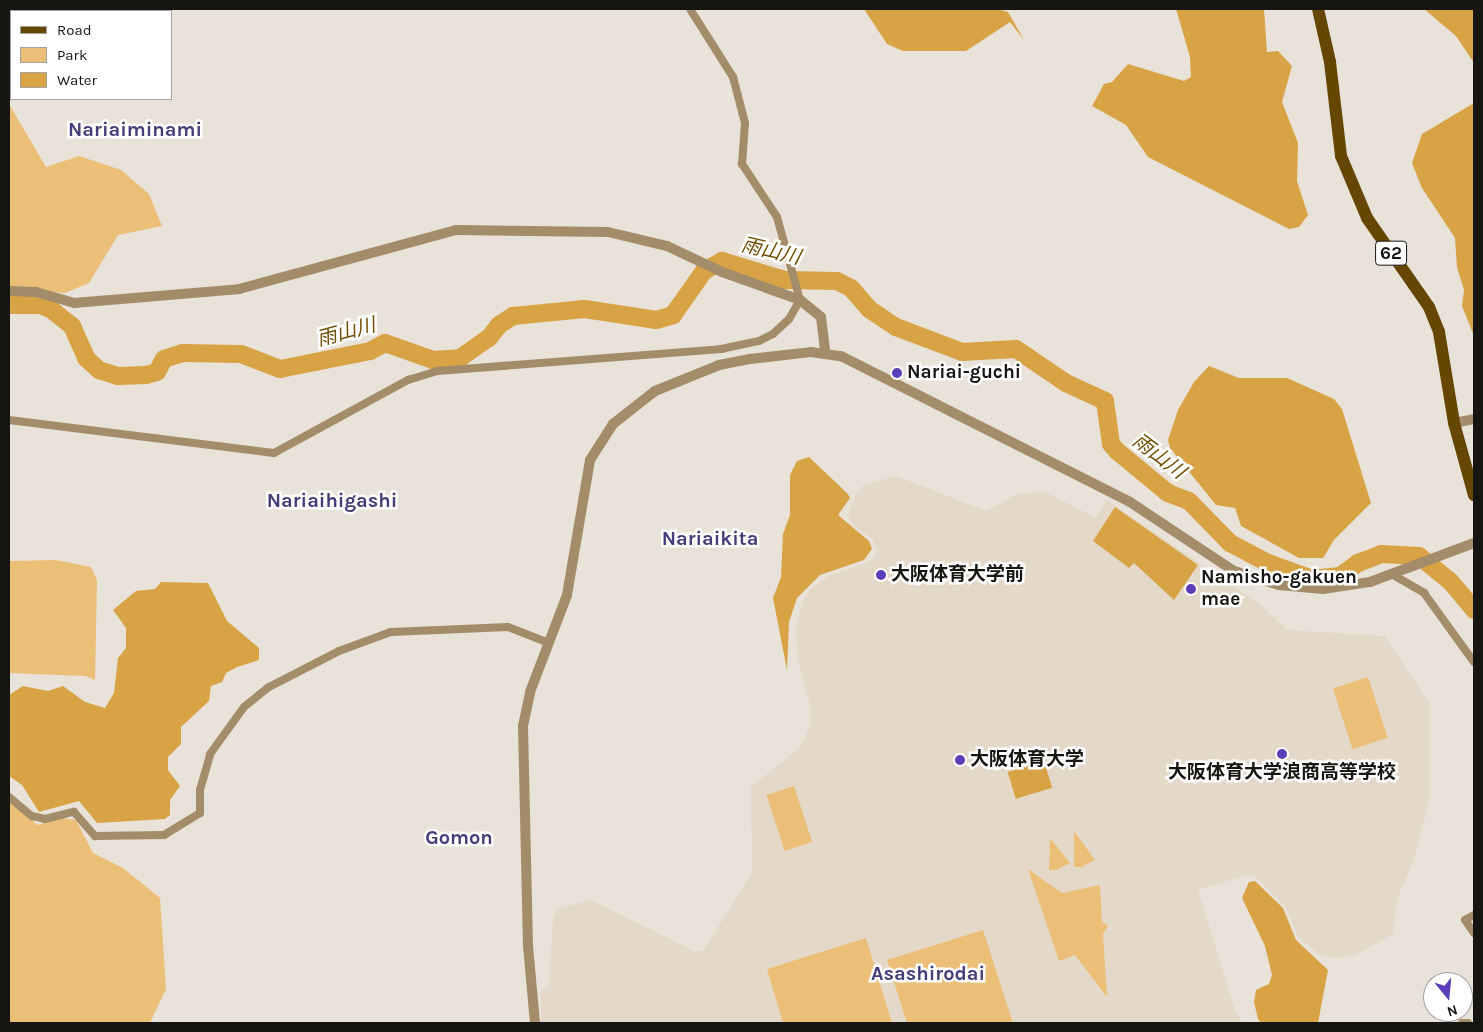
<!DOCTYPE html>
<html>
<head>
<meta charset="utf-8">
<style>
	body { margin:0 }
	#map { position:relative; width:1483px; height:1032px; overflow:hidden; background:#e8e2d8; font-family:Karla,"Noto Sans JP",sans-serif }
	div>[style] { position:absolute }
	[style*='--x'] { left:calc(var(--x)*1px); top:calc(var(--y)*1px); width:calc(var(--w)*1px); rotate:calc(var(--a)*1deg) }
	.built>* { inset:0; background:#e4d9c8 }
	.green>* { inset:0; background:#ebbf77; transform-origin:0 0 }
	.water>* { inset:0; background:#d8a345; transform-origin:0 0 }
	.river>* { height:18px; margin:-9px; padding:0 9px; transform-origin:9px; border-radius:9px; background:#d8a345 }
	.minor>* { height:8px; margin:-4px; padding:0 4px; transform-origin:4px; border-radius:4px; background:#a38c69 }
	.tertiary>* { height:10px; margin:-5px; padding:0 5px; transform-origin:5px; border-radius:5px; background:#a38c69 }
	.primary>* { height:12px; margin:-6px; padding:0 6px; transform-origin:6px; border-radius:6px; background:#664603 }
	.dots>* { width:14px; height:14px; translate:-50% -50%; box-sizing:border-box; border:2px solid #fff; border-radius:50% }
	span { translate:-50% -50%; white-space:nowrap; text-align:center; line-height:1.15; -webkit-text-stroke:5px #fff; paint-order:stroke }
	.shield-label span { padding:1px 4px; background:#fff; border:1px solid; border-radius:4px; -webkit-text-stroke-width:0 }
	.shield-label { font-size:18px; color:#171511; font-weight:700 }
	.poi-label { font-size:19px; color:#171511; font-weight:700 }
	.left { translate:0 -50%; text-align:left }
	.neighbourhood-label { font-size:20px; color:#463c78; font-weight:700 }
	.water-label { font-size:20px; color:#714e01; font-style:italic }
	.frame { position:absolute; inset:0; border:10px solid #171511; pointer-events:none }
	.legend { position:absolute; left:10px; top:10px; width:162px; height:90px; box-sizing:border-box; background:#fff; border:1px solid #a2a1a0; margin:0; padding:6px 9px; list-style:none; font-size:15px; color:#171511 }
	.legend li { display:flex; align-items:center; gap:10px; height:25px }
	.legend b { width:25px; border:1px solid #a2a1a0 }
	.north { position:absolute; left:1423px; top:972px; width:50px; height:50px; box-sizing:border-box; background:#fff; border:1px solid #a2a1a0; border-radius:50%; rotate:163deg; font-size:14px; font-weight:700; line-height:20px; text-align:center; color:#171511 }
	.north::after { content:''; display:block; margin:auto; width:18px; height:22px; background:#5c3fb8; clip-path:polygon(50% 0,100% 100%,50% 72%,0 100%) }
</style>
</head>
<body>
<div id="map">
	<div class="built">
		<i style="clip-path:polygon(896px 476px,986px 511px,1018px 494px,1045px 492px,1096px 518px,1106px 500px,1259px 603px,1287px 630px,1385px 636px,1430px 704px,1430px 798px,1414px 861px,1398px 896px,1393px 934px,1354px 956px,1335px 958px,1318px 954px,1298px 936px,1285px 906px,1255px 877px,1247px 875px,1198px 890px,1235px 1010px,1243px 1023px,541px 1023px,541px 992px,549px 985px,553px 919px,558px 909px,591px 900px,694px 951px,703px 951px,752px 873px,751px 787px,798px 749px,810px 728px,810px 705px,798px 662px,796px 628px,802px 602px,812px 588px,827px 577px,871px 561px,877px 551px,872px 539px,852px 524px,848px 515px,857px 492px,864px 485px)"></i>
	</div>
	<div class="green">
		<i style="clip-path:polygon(9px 9px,79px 9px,11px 11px,9px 73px)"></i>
		<i style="clip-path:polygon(9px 104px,46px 167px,79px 156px,121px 170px,149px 194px,162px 226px,118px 235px,89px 283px,65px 293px,12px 289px,9px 285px)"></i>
		<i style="clip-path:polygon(56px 560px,91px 567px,97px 580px,95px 680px,85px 676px,9px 673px,9px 561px)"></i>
		<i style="left:1368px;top:677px;width:64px;height:37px;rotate:72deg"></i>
		<i style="left:794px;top:786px;width:59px;height:29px;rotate:72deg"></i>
		<i style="clip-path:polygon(9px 799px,37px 825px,61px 818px,76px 820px,93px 853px,123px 868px,160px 898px,166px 989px,150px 1023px,9px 1023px)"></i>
		<i style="clip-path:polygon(1074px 831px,1095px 860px,1082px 867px,1074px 867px)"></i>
		<i style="clip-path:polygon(1050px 838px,1070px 863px,1056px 870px,1049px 870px)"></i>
		<i style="clip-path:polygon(1028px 869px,1062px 893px,1100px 885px,1102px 922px,1108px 926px,1103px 934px,1107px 997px,1075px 955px,1059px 961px)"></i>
		<i style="clip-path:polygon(983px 930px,1013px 1023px,907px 1023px,887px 960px)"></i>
		<i style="clip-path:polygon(866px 938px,892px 1023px,783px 1023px,767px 969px)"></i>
	</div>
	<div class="water">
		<i style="clip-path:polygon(864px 9px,997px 9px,1008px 12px,1024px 40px,1010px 22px,966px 51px,903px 51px,887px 44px)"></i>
		<i style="clip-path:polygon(1176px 9px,1264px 9px,1267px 52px,1278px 51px,1292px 66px,1282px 102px,1298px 143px,1297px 181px,1308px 215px,1299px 227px,1289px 229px,1148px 157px,1126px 125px,1092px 106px,1104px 84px,1112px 82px,1128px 64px,1184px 81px,1191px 77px,1190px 57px)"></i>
		<i style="clip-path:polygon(1424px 9px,1474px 9px,1474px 63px,1456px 36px)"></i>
		<i style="clip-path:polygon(1474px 103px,1474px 336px,1462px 306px,1464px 290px,1457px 267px,1455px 238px,1422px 188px,1412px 163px,1422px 134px)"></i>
		<i style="clip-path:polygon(1209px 366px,1239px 378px,1287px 378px,1334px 399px,1342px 409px,1371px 503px,1334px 540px,1323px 558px,1299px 558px,1241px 526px,1235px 508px,1216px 505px,1170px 448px,1168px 440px,1178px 410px,1194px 382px)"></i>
		<i style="clip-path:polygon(809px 457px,848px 494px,850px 498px,838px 515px,869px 541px,872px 549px,864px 560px,820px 575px,797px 598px,789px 622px,787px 670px,773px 598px,781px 577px,783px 534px,790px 515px,790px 475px,797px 461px)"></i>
		<i style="clip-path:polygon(1115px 507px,1198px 565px,1174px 600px,1134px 563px,1129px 568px,1093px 541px)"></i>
		<i style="clip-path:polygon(161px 582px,208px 583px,227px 621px,259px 648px,259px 660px,237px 667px,226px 673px,222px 682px,211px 686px,209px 701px,181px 727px,181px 744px,168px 757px,168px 770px,180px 786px,170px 800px,170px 815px,165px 819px,97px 823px,79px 801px,39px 812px,22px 785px,9px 776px,9px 695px,23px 686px,48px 691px,63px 686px,85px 702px,105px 708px,114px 693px,118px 658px,126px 648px,126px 628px,113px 610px,136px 591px,155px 589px)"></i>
		<i style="left:1044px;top:761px;width:28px;height:38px;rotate:73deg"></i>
		<i style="clip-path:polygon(1255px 881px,1283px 908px,1296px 940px,1328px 970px,1318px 1023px,1261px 1023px,1258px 1019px,1254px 1002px,1256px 990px,1269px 984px,1272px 975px,1265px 946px,1242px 898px,1249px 882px)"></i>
	</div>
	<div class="river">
		<i style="--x:9;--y:305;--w:31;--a:0"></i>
		<i style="--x:40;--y:305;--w:13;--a:23"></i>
		<i style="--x:52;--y:310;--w:26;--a:39"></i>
		<i style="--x:72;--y:326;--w:35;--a:66"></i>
		<i style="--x:86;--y:358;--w:18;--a:43"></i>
		<i style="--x:99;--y:370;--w:20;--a:18"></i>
		<i style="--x:118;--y:376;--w:28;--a:-2"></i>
		<i style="--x:146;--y:375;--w:11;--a:-15"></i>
		<i style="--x:157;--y:372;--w:15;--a:-62"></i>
		<i style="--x:164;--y:359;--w:19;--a:-18"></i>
		<i style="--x:182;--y:353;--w:59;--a:1"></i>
		<i style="--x:241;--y:354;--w:42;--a:21"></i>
		<i style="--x:280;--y:369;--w:92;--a:-11.3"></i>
		<i style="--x:370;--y:351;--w:17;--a:-28"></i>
		<i style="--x:385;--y:343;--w:51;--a:19.5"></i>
		<i style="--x:433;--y:360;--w:27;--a:-4"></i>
		<i style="--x:460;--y:358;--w:35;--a:-35"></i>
		<i style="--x:489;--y:338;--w:16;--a:-52"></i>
		<i style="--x:499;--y:325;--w:17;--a:-33"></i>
		<i style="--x:513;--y:316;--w:72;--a:-5.6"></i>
		<i style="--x:585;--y:309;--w:72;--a:8.8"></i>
		<i style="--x:656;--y:320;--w:18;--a:-16"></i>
		<i style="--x:673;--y:315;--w:54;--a:-54.8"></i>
		<i style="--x:704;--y:271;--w:21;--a:-29"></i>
		<i style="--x:722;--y:261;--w:66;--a:16.8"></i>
		<i style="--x:785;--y:280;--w:52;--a:1.1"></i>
		<i style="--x:837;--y:281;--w:16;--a:27"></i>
		<i style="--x:851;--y:288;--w:28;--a:49"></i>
		<i style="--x:869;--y:309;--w:32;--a:34"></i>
		<i style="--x:896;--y:327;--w:71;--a:20.7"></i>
		<i style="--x:962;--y:352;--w:54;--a:-3.2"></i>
		<i style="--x:1016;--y:349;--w:60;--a:34.2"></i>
		<i style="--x:1066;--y:383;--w:43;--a:24.8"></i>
		<i style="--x:1105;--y:401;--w:43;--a:82.1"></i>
		<i style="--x:1111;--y:444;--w:9;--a:49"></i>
		<i style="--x:1117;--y:451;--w:66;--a:39.5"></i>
		<i style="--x:1168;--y:493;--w:22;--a:21"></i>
		<i style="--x:1189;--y:501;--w:59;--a:45.7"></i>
		<i style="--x:1230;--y:543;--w:43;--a:27.8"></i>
		<i style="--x:1268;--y:563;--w:47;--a:20"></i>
		<i style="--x:1312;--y:579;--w:28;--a:-6"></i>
		<i style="--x:1340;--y:576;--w:22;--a:-36"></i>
		<i style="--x:1358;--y:563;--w:25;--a:-21"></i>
		<i style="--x:1381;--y:554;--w:38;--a:3"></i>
		<i style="--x:1419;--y:556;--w:40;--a:39"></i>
		<i style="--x:1450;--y:581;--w:38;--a:50"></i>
	</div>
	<div class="minor">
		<i style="--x:93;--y:11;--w:4;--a:-27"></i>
		<i style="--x:9;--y:86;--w:2;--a:-27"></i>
		<i style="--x:9;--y:420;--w:267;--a:7.1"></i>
		<i style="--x:274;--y:453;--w:153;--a:-28.6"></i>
		<i style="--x:408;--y:380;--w:30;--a:-17"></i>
		<i style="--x:437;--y:371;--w:285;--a:-4.4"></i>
		<i style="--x:721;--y:349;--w:39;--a:-12"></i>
		<i style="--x:759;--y:341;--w:16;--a:-27"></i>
		<i style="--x:773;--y:334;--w:22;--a:-43"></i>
		<i style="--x:789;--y:319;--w:22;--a:-60"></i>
		<i style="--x:800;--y:300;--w:86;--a:-105.5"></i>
		<i style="--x:777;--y:217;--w:64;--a:-123.4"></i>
		<i style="--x:742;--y:164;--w:41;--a:-85.8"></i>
		<i style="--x:745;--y:123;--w:48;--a:-104.6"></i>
		<i style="--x:733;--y:77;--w:80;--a:-122.3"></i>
		<i style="--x:1395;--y:576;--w:34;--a:30"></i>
		<i style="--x:1424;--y:593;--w:85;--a:54.1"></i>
		<i style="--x:9;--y:797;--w:30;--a:40"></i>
		<i style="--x:32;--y:816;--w:13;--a:13"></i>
		<i style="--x:45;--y:819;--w:30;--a:-14"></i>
		<i style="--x:74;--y:812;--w:32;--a:49"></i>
		<i style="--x:95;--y:836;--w:69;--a:-0.8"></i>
		<i style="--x:164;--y:835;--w:42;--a:-31.4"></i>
		<i style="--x:200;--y:813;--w:23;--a:-90"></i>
		<i style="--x:200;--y:790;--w:37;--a:-74"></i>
		<i style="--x:210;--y:754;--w:58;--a:-54.1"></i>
		<i style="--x:244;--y:707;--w:32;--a:-39"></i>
		<i style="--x:269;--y:687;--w:79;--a:-27.2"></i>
		<i style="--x:339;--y:651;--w:55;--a:-20.1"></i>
		<i style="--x:391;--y:632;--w:117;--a:-2.4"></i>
		<i style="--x:508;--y:627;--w:44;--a:21.3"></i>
		<i style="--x:1474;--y:915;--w:10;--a:151"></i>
		<i style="--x:1465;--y:920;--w:16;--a:55"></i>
		<i style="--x:1462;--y:1023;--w:6;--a:0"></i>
	</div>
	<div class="tertiary">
		<i style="--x:9;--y:291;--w:27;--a:2"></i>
		<i style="--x:36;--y:292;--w:40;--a:16"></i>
		<i style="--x:74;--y:303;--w:166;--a:-4.8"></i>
		<i style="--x:239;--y:289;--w:225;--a:-15.2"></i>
		<i style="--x:456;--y:230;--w:152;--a:0.8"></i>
		<i style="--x:608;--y:232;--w:61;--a:13.3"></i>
		<i style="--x:667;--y:246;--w:61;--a:25.3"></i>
		<i style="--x:722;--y:272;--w:83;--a:19.7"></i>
		<i style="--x:800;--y:300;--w:27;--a:39"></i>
		<i style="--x:821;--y:317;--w:35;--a:83"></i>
		<i style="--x:1454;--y:423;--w:20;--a:-11"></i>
		<i style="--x:535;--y:1023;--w:77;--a:-95.2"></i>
		<i style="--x:528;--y:946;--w:220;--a:-91.3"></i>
		<i style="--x:523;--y:726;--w:35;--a:-78"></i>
		<i style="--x:530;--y:692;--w:104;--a:-69.1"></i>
		<i style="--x:567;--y:595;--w:137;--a:-80.3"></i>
		<i style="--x:590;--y:460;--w:43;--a:-57.4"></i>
		<i style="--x:613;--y:424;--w:53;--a:-38.2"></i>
		<i style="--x:655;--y:391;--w:69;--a:-22.1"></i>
		<i style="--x:719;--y:365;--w:32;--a:-11"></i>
		<i style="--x:750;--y:359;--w:61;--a:-6.5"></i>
		<i style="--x:811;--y:352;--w:30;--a:8"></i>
		<i style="--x:841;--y:356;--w:324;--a:26.8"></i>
		<i style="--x:1130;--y:502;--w:125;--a:33.6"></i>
		<i style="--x:1234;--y:571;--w:47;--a:17.3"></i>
		<i style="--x:1279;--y:585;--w:44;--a:5.2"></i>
		<i style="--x:1323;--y:589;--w:48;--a:-8.5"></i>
		<i style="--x:1370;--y:582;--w:111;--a:-20.6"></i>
	</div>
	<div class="primary">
		<i style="--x:1318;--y:9;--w:54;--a:77.2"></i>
		<i style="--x:1330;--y:62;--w:95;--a:83.3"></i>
		<i style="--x:1341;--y:156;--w:67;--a:67.2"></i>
		<i style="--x:1367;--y:218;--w:108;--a:55.1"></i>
		<i style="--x:1429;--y:307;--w:27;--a:68"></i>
		<i style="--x:1439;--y:332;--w:92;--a:80.6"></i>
		<i style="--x:1454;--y:423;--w:75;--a:74.5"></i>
	</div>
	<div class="dots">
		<i style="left:897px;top:373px;background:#5c3fb8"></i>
		<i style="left:881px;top:575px;background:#5c3fb8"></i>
		<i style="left:1191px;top:589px;background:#5c3fb8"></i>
		<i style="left:1282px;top:754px;background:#5c3fb8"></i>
		<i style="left:960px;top:760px;background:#5c3fb8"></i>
	</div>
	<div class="shield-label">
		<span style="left:1391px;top:253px">62</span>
	</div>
	<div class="poi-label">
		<span class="left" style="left:907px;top:373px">Nariai-guchi</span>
		<span class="left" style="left:891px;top:575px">大阪体育大学前</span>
		<span class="left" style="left:1201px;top:589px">Namisho-gakuen<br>mae</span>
		<span class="left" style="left:970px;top:760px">大阪体育大学</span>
		<span style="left:1282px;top:773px">大阪体育大学浪商高等学校</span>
	</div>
	<div class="neighbourhood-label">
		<span style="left:135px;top:129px">Nariaiminami</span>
		<span style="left:332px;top:500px">Nariaihigashi</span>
		<span style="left:710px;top:538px">Nariaikita</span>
		<span style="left:459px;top:837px">Gomon</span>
		<span style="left:928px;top:973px">Asashirodai</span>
	</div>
	<div class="water-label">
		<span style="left:771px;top:251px;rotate:13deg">雨山川</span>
		<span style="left:346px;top:332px;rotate:-15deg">雨山川</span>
		<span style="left:1159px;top:456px;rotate:37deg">雨山川</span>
	</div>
	<div class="frame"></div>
	<ul class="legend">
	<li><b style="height:6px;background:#664603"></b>Road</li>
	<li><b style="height:14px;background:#ebbf77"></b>Park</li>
	<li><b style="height:14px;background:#d8a345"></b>Water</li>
	</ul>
	<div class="north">N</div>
</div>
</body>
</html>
